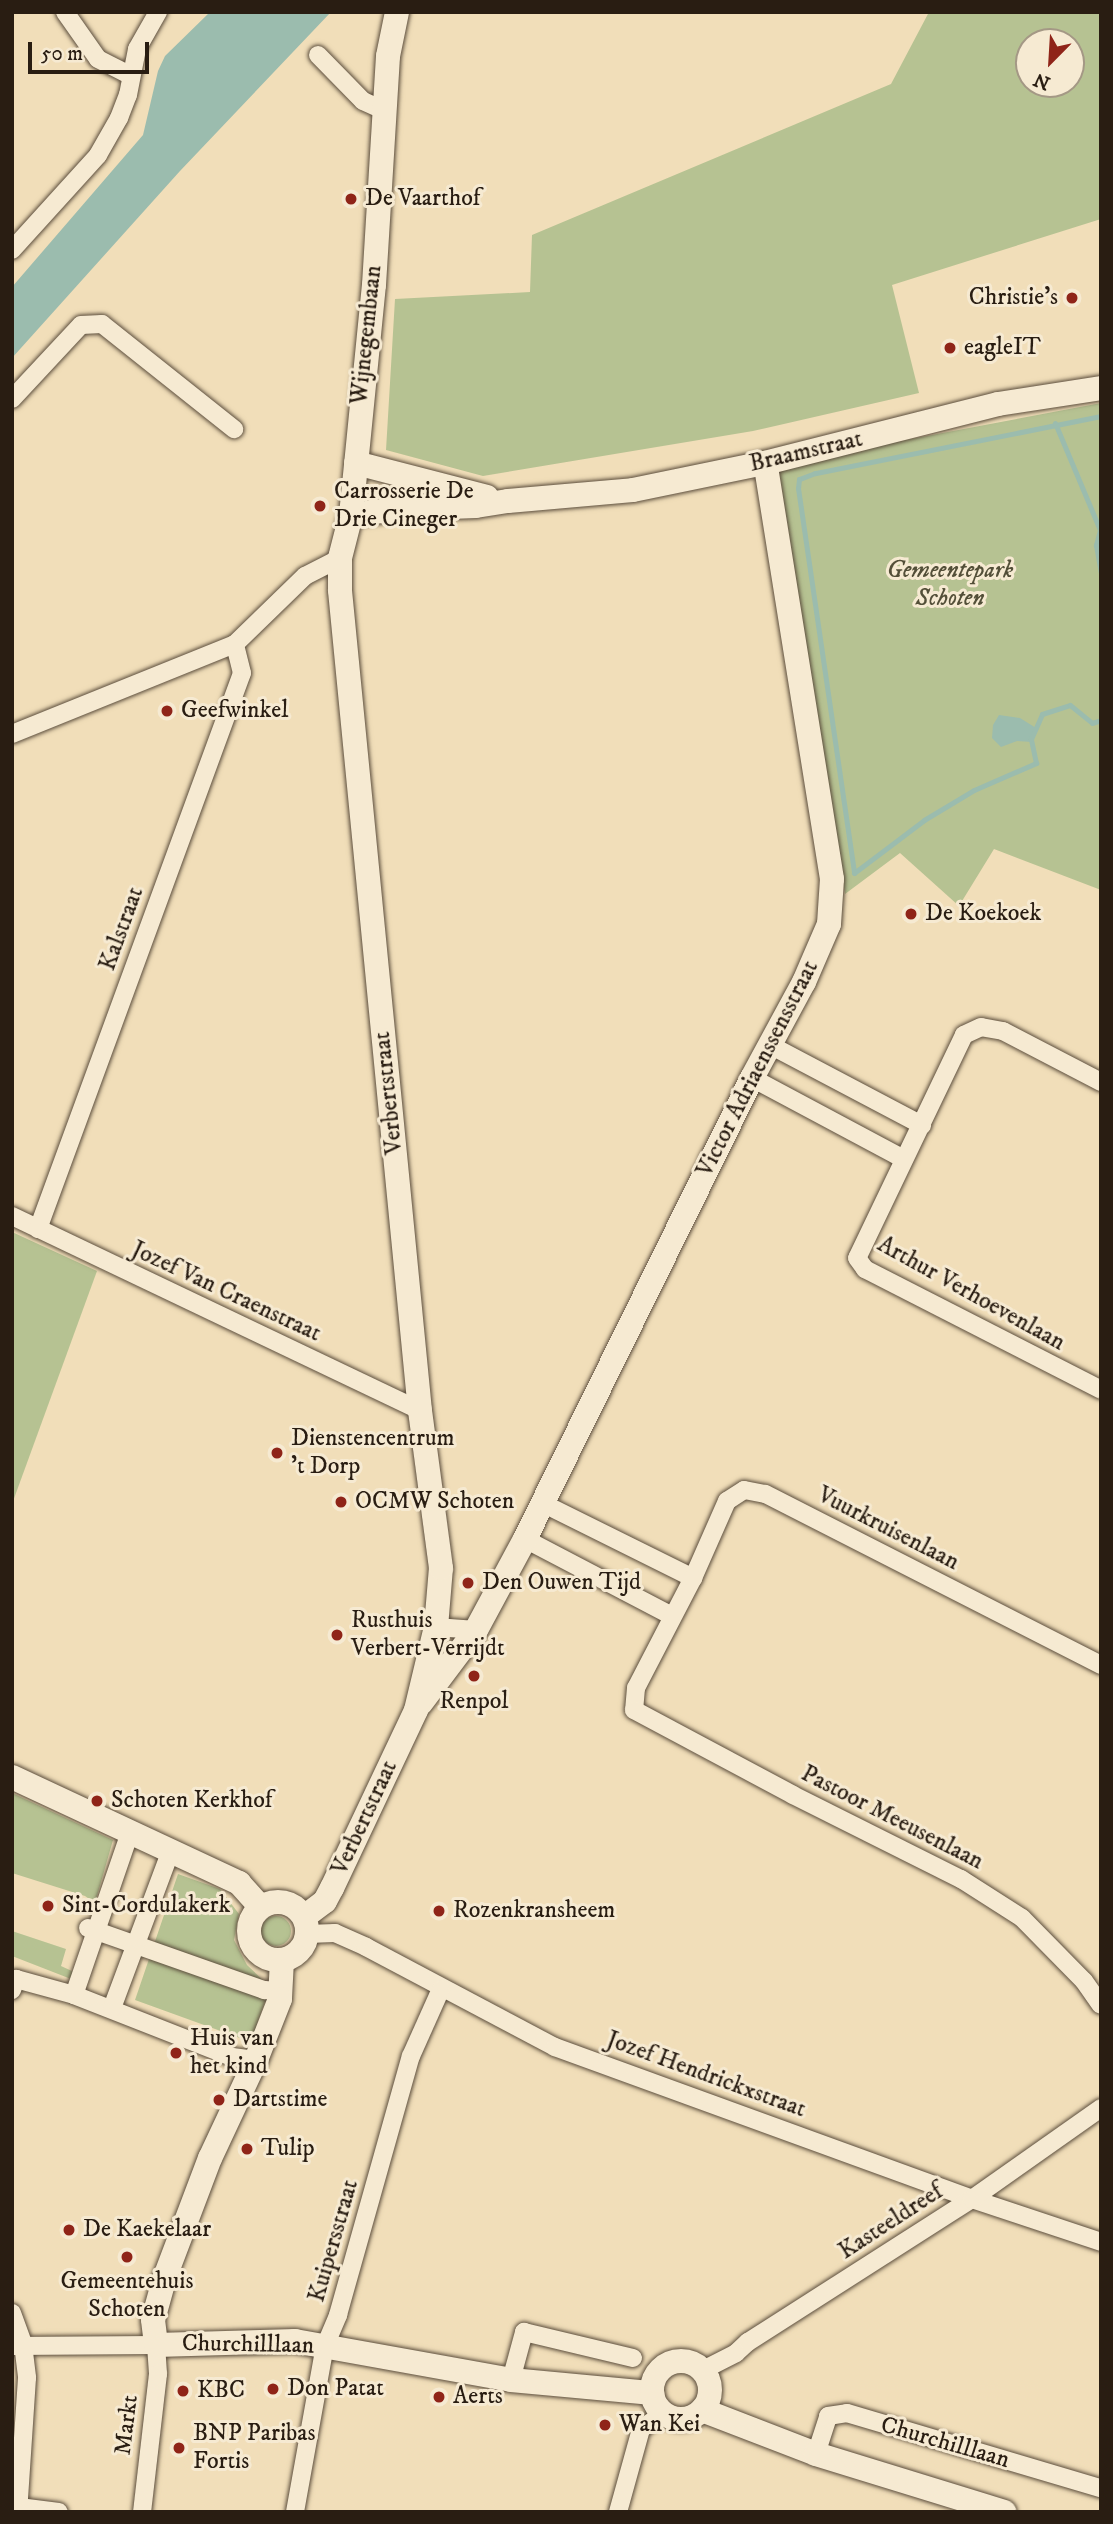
<!DOCTYPE html>
<html>
<head>
<meta charset="utf-8">
<style>
	body { margin:0 }
	#map { position:relative; width:1113px; height:2524px; overflow:hidden; background:#f1deb9; font-family:"IM FELL DW Pica",serif }
	div>[style] { position:absolute }
	[style*='--x'] { left:calc(var(--x)*1px); top:calc(var(--y)*1px); width:calc(var(--w)*1px); rotate:calc(var(--a)*1deg) }
	.green>* { inset:0; background:#b6c292 }
	.round { border-radius:50% }
	.water>* { inset:0; background:#9bbcae }
	.stream>* { height:5px; margin:-2.5px; padding:0 2.5px; transform-origin:2.5px; border-radius:2.5px; background:#9bbcae }
	.roads { filter:drop-shadow(0 0 2px #5b4d3c) drop-shadow(0 0 2px #5b4d3c) }
	.street>* { height:18px; margin:-9px; padding:0 9px; transform-origin:9px; border-radius:9px; background:#f6ead2 }
	.secondary>* { height:24px; margin:-12px; padding:0 12px; transform-origin:12px; border-radius:12px; background:#f6ead2 }
	.secondary>.ring { margin:-12px; padding:0; box-sizing:content-box; background:none; border:24px solid #f6ead2; border-radius:50% }
	.dots>* { width:19px; height:19px; translate:-50% -50%; box-sizing:border-box; border:4px solid #f6ead2; border-radius:50% }
	span { translate:-50% -50%; white-space:nowrap; text-align:center; line-height:1.15; -webkit-text-stroke:6px #f6ead2; paint-order:stroke }
	.poi-label { font-size:24px; color:#291d12 }
	.left { translate:0 -50%; text-align:left }
	.right { translate:-100% -50%; text-align:right }
	.street-label { font-size:24px; color:#291d12 }
	.park-label { font-size:24px; color:#534f38; font-style:italic }
	.frame { position:absolute; inset:0; border:14px solid #291d12; pointer-events:none }
	.north { position:absolute; left:1015px; top:28px; width:70px; height:70px; box-sizing:border-box; background:#f6ead2; border:2px solid #a49885; border-radius:50%; rotate:204deg; font-size:19px; font-weight:700; line-height:28px; text-align:center; color:#291d12 }
	.north::after { content:''; display:block; margin:auto; width:24px; height:32px; background:#8f2418; clip-path:polygon(50% 0,100% 100%,50% 72%,0 100%) }
	.scale { position:absolute; left:28px; top:42px; width:121px; height:32px; box-sizing:border-box; border:4px solid #291d12; border-top:0; padding-left:9px; font-size:21px; line-height:24px; white-space:nowrap; color:#291d12; -webkit-text-stroke:5px #f6ead2; paint-order:stroke }
</style>
</head>
<body>
<div id="map">
	<div class="green">
		<i style="clip-path:polygon(evenodd,929px 12px,1101px 12px,1101px 219px,892px 285px,919px 393px,753px 431px,483px 476px,386px 450px,395px 299px,530px 292px,532px 235px,891px 84px,929px 12px,1071px 42px,1071px 84px,1029px 84px,1029px 42px,1071px 42px)"></i>
		<i style="clip-path:polygon(1101px 403px,1101px 890px,994px 849px,959px 906px,900px 853px,845px 894px,778px 464px)"></i>
		<i style="clip-path:polygon(12px 1232px,97px 1271px,12px 1504px)"></i>
		<i style="clip-path:polygon(12px 1793px,113px 1840px,95px 1903px,85px 1896px,12px 1873px)"></i>
		<i style="clip-path:polygon(178px 1874px,220px 1889px,239px 1914px,234px 1940px,247px 1965px,270px 1987px,251px 2042px,135px 2000px)"></i>
		<i class="round" style="left:261px;top:1916px;width:30px;height:30px"></i>
		<i style="clip-path:polygon(12px 1931px,66px 1949px,61px 1966px,74px 1972px,71px 1979px,12px 1956px)"></i>
	</div>
	<div class="water">
		<i style="clip-path:polygon(210px 12px,331px 12px,180px 171px,12px 358px,12px 287px,143px 135px,158px 71px,165px 56px)"></i>
		<i style="clip-path:polygon(999px 715px,1020px 718px,1036px 728px,1032px 742px,1017px 741px,1001px 747px,992px 738px,993px 725px)"></i>
	</div>
	<div class="stream">
		<i style="--x:1101;--y:416;--w:292;--a:168.7"></i>
		<i style="--x:815;--y:473;--w:17;--a:159"></i>
		<i style="--x:799;--y:479;--w:9;--a:96"></i>
		<i style="--x:798;--y:488;--w:389;--a:81.7"></i>
		<i style="--x:854;--y:873;--w:88;--a:-37.1"></i>
		<i style="--x:924;--y:820;--w:58;--a:-31"></i>
		<i style="--x:974;--y:790;--w:68;--a:-23.5"></i>
		<i style="--x:1036;--y:763;--w:25;--a:-102"></i>
		<i style="--x:1031;--y:739;--w:27;--a:-66"></i>
		<i style="--x:1042;--y:714;--w:29;--a:-18"></i>
		<i style="--x:1070;--y:705;--w:28;--a:39"></i>
		<i style="--x:1092;--y:723;--w:9;--a:-18"></i>
		<i style="--x:1055;--y:423;--w:116;--a:67.2"></i>
		<i style="--x:1100;--y:530;--w:16;--a:105"></i>
		<i style="--x:1096;--y:545;--w:28;--a:80"></i>
	</div>
	<div class="roads">
		<div class="street">
			<i style="--x:65;--y:12;--w:57;--a:54.9"></i>
			<i style="--x:98;--y:59;--w:36;--a:27"></i>
			<i style="--x:318;--y:55;--w:64;--a:45.6"></i>
			<i style="--x:363;--y:101;--w:22;--a:24"></i>
			<i style="--x:12;--y:250;--w:128;--a:-47.8"></i>
			<i style="--x:98;--y:155;--w:43;--a:-60.4"></i>
			<i style="--x:119;--y:118;--w:25;--a:-69"></i>
			<i style="--x:128;--y:95;--w:47;--a:-78.9"></i>
			<i style="--x:137;--y:49;--w:43;--a:-60.4"></i>
			<i style="--x:12;--y:399;--w:101;--a:-47"></i>
			<i style="--x:81;--y:325;--w:21;--a:-3"></i>
			<i style="--x:102;--y:324;--w:169;--a:38.5"></i>
			<i style="--x:12;--y:734;--w:240;--a:-22"></i>
			<i style="--x:235;--y:644;--w:98;--a:-44.2"></i>
			<i style="--x:305;--y:576;--w:39;--a:-27"></i>
			<i style="--x:770;--y:1045;--w:172;--a:27.8"></i>
			<i style="--x:752;--y:1078;--w:172;--a:28.1"></i>
			<i style="--x:1101;--y:1082;--w:110;--a:-152.5"></i>
			<i style="--x:1003;--y:1031;--w:22;--a:-170"></i>
			<i style="--x:981;--y:1027;--w:19;--a:155"></i>
			<i style="--x:964;--y:1035;--w:247;--a:115.6"></i>
			<i style="--x:857;--y:1258;--w:14;--a:54"></i>
			<i style="--x:865;--y:1269;--w:265;--a:27.1"></i>
			<i style="--x:12;--y:1216;--w:452;--a:25.5"></i>
			<i style="--x:38;--y:1229;--w:592;--a:-69.85"></i>
			<i style="--x:242;--y:673;--w:30;--a:-104"></i>
			<i style="--x:542;--y:1503;--w:169;--a:26.4"></i>
			<i style="--x:525;--y:1539;--w:166;--a:27.6"></i>
			<i style="--x:436;--y:1627;--w:40;--a:4.3"></i>
			<i style="--x:1101;--y:1665;--w:377;--a:-153"></i>
			<i style="--x:765;--y:1494;--w:21;--a:-169"></i>
			<i style="--x:744;--y:1490;--w:20;--a:147"></i>
			<i style="--x:727;--y:1501;--w:84;--a:113.8"></i>
			<i style="--x:693;--y:1578;--w:124;--a:117.4"></i>
			<i style="--x:636;--y:1688;--w:22;--a:95"></i>
			<i style="--x:634;--y:1710;--w:180;--a:28.1"></i>
			<i style="--x:793;--y:1795;--w:188;--a:26.6"></i>
			<i style="--x:961;--y:1879;--w:72;--a:32.6"></i>
			<i style="--x:1022;--y:1918;--w:88;--a:45.5"></i>
			<i style="--x:1084;--y:1981;--w:29;--a:55"></i>
			<i style="--x:88;--y:1928;--w:187;--a:19.4"></i>
			<i style="--x:264;--y:1990;--w:17;--a:3"></i>
			<i style="--x:307;--y:1934;--w:28;--a:-2"></i>
			<i style="--x:335;--y:1933;--w:34;--a:24"></i>
			<i style="--x:366;--y:1947;--w:214;--a:27.9"></i>
			<i style="--x:555;--y:2047;--w:444;--a:20"></i>
			<i style="--x:972;--y:2199;--w:136;--a:18.4"></i>
			<i style="--x:12;--y:1990;--w:12;--a:-70"></i>
			<i style="--x:16;--y:1979;--w:60;--a:15.4"></i>
			<i style="--x:74;--y:1995;--w:170;--a:21.4"></i>
			<i style="--x:232;--y:2057;--w:24;--a:7"></i>
			<i style="--x:74;--y:1995;--w:172;--a:-71"></i>
			<i style="--x:112;--y:2008;--w:169;--a:-69.5"></i>
			<i style="--x:12;--y:2313;--w:33;--a:70"></i>
			<i style="--x:23;--y:2344;--w:34;--a:83"></i>
			<i style="--x:27;--y:2378;--w:134;--a:93.8"></i>
			<i style="--x:12;--y:2346;--w:144;--a:-0.4"></i>
			<i style="--x:156;--y:2345;--w:29;--a:86"></i>
			<i style="--x:158;--y:2374;--w:139;--a:96.6"></i>
			<i style="--x:703;--y:2370;--w:37;--a:-27"></i>
			<i style="--x:736;--y:2353;--w:16;--a:-43"></i>
			<i style="--x:748;--y:2342;--w:266;--a:-32.6"></i>
			<i style="--x:972;--y:2199;--w:158;--a:-35.2"></i>
			<i style="--x:511;--y:2380;--w:50;--a:-74.8"></i>
			<i style="--x:524;--y:2332;--w:112;--a:13.4"></i>
			<i style="--x:816;--y:2454;--w:40;--a:-72"></i>
			<i style="--x:828;--y:2416;--w:19;--a:-9"></i>
			<i style="--x:847;--y:2413;--w:265;--a:16.5"></i>
			<i style="--x:19;--y:2507;--w:40;--a:7.1"></i>
			<i style="--x:295;--y:2512;--w:169;--a:-79.8"></i>
			<i style="--x:325;--y:2346;--w:34;--a:-67"></i>
			<i style="--x:338;--y:2315;--w:269;--a:-74.3"></i>
			<i style="--x:411;--y:2056;--w:73;--a:-65.9"></i>
			<i style="--x:618;--y:2512;--w:86;--a:-74.5"></i>
			<i style="--x:641;--y:2429;--w:28;--a:-35"></i>
		</div>
		<div class="secondary">
			<i style="--x:356;--y:463;--w:135;--a:14.5"></i>
			<i style="--x:351;--y:515;--w:46;--a:-7.4"></i>
			<i style="--x:397;--y:509;--w:79;--a:-2.2"></i>
			<i style="--x:476;--y:506;--w:32;--a:-9"></i>
			<i style="--x:508;--y:501;--w:125;--a:-5"></i>
			<i style="--x:633;--y:490;--w:135;--a:-11.6"></i>
			<i style="--x:765;--y:463;--w:240;--a:-14.2"></i>
			<i style="--x:998;--y:404;--w:104;--a:-8.8"></i>
			<i style="--x:421;--y:1703;--w:91;--a:-53"></i>
			<i style="--x:476;--y:1630;--w:103;--a:-61.7"></i>
			<i style="--x:525;--y:1539;--w:514;--a:-63.78"></i>
			<i style="--x:752;--y:1078;--w:109;--a:-61.6"></i>
			<i style="--x:804;--y:982;--w:63;--a:-66.7"></i>
			<i style="--x:829;--y:924;--w:45;--a:-86.2"></i>
			<i style="--x:832;--y:879;--w:421;--a:-99.1"></i>
			<i style="--x:12;--y:1777;--w:251;--a:25"></i>
			<i style="--x:239;--y:1883;--w:31;--a:48"></i>
			<i class="ring" style="left:249px;top:1902px;width:34px;height:34px"></i>
			<i style="--x:304;--y:1917;--w:26;--a:-37"></i>
			<i style="--x:325;--y:1901;--w:15;--a:-62"></i>
			<i style="--x:332;--y:1888;--w:197;--a:-64.7"></i>
			<i style="--x:416;--y:1710;--w:85;--a:-76.5"></i>
			<i style="--x:436;--y:1627;--w:59;--a:-85.2"></i>
			<i style="--x:441;--y:1568;--w:158;--a:-97.6"></i>
			<i style="--x:420;--y:1411;--w:825;--a:-95.57"></i>
			<i style="--x:340;--y:590;--w:32;--a:-90"></i>
			<i style="--x:340;--y:558;--w:44;--a:-75.7"></i>
			<i style="--x:351;--y:515;--w:231;--a:-84.3"></i>
			<i style="--x:374;--y:285;--w:229;--a:-86.5"></i>
			<i style="--x:388;--y:56;--w:45;--a:-78.4"></i>
			<i style="--x:282;--y:1960;--w:39;--a:93"></i>
			<i style="--x:280;--y:1999;--w:66;--a:111.5"></i>
			<i style="--x:256;--y:2060;--w:108;--a:115.1"></i>
			<i style="--x:210;--y:2158;--w:130;--a:110.7"></i>
			<i style="--x:164;--y:2280;--w:41;--a:105.4"></i>
			<i style="--x:153;--y:2320;--w:25;--a:83"></i>
			<i style="--x:156;--y:2345;--w:139;--a:-1.6"></i>
			<i style="--x:295;--y:2341;--w:219;--a:10.2"></i>
			<i style="--x:511;--y:2380;--w:142;--a:5.3"></i>
			<i class="ring" style="left:652px;top:2361px;width:34px;height:34px"></i>
			<i style="--x:702;--y:2410;--w:122;--a:21.1"></i>
			<i style="--x:816;--y:2454;--w:197;--a:17.1"></i>
		</div>
	</div>
	<div class="dots">
		<i style="left:351px;top:199px;background:#8f2418"></i>
		<i style="left:1072px;top:298px;background:#8f2418"></i>
		<i style="left:950px;top:348px;background:#8f2418"></i>
		<i style="left:320px;top:506px;background:#8f2418"></i>
		<i style="left:167px;top:711px;background:#8f2418"></i>
		<i style="left:911px;top:914px;background:#8f2418"></i>
		<i style="left:277px;top:1453px;background:#8f2418"></i>
		<i style="left:341px;top:1502px;background:#8f2418"></i>
		<i style="left:468px;top:1583px;background:#8f2418"></i>
		<i style="left:337px;top:1635px;background:#8f2418"></i>
		<i style="left:474px;top:1676px;background:#8f2418"></i>
		<i style="left:97px;top:1801px;background:#8f2418"></i>
		<i style="left:48px;top:1906px;background:#8f2418"></i>
		<i style="left:439px;top:1911px;background:#8f2418"></i>
		<i style="left:176px;top:2053px;background:#8f2418"></i>
		<i style="left:219px;top:2100px;background:#8f2418"></i>
		<i style="left:247px;top:2149px;background:#8f2418"></i>
		<i style="left:69px;top:2230px;background:#8f2418"></i>
		<i style="left:127px;top:2257px;background:#8f2418"></i>
		<i style="left:273px;top:2389px;background:#8f2418"></i>
		<i style="left:183px;top:2391px;background:#8f2418"></i>
		<i style="left:439px;top:2397px;background:#8f2418"></i>
		<i style="left:605px;top:2425px;background:#8f2418"></i>
		<i style="left:179px;top:2448px;background:#8f2418"></i>
	</div>
	<div class="poi-label">
		<span class="left" style="left:365px;top:199px">De Vaarthof</span>
		<span class="right" style="left:1058px;top:298px">Christie's</span>
		<span class="left" style="left:964px;top:348px">eagleIT</span>
		<span class="left" style="left:334px;top:506px">Carrosserie De<br>Drie Cineger</span>
		<span class="left" style="left:181px;top:711px">Geefwinkel</span>
		<span class="left" style="left:925px;top:914px">De Koekoek</span>
		<span class="left" style="left:291px;top:1453px">Dienstencentrum<br>'t Dorp</span>
		<span class="left" style="left:355px;top:1502px">OCMW Schoten</span>
		<span class="left" style="left:482px;top:1583px">Den Ouwen Tijd</span>
		<span class="left" style="left:351px;top:1635px">Rusthuis<br>Verbert-Verrijdt</span>
		<span style="left:474px;top:1702px">Renpol</span>
		<span class="left" style="left:111px;top:1801px">Schoten Kerkhof</span>
		<span class="left" style="left:62px;top:1906px">Sint-Cordulakerk</span>
		<span class="left" style="left:453px;top:1911px">Rozenkransheem</span>
		<span class="left" style="left:190px;top:2053px">Huis van<br>het kind</span>
		<span class="left" style="left:233px;top:2100px">Dartstime</span>
		<span class="left" style="left:261px;top:2149px">Tulip</span>
		<span class="left" style="left:83px;top:2230px">De Kaekelaar</span>
		<span style="left:127px;top:2296px">Gemeentehuis<br>Schoten</span>
		<span class="left" style="left:287px;top:2389px">Don Patat</span>
		<span class="left" style="left:197px;top:2391px">KBC</span>
		<span class="left" style="left:453px;top:2397px">Aerts</span>
		<span class="left" style="left:619px;top:2425px">Wan Kei</span>
		<span class="left" style="left:193px;top:2448px">BNP Paribas<br>Fortis</span>
	</div>
	<div class="street-label">
		<span style="left:367px;top:335px;rotate:-84deg">Wijnegembaan</span>
		<span style="left:806px;top:452px;rotate:-13deg">Braamstraat</span>
		<span style="left:122px;top:929px;rotate:-70deg">Kalstraat</span>
		<span style="left:758px;top:1069px;rotate:-63deg">Victor Adriaenssensstraat</span>
		<span style="left:389px;top:1093px;rotate:-96deg">Verbertstraat</span>
		<span style="left:226px;top:1292px;rotate:25deg">Jozef Van Craenstraat</span>
		<span style="left:971px;top:1294px;rotate:29deg">Arthur Verhoevenlaan</span>
		<span style="left:888px;top:1529px;rotate:27deg">Vuurkruisenlaan</span>
		<span style="left:365px;top:1818px;rotate:-65deg">Verbertstraat</span>
		<span style="left:892px;top:1818px;rotate:27deg">Pastoor Meeusenlaan</span>
		<span style="left:706px;top:2075px;rotate:20deg">Jozef Hendrickxstraat</span>
		<span style="left:891px;top:2222px;rotate:-33deg">Kasteeldreef</span>
		<span style="left:334px;top:2241px;rotate:-74deg">Kuipersstraat</span>
		<span style="left:248px;top:2345px;rotate:1deg">Churchilllaan</span>
		<span style="left:127px;top:2425px;rotate:-83deg">Markt</span>
		<span style="left:945px;top:2443px;rotate:16deg">Churchilllaan</span>
	</div>
	<div class="park-label">
		<span style="left:950px;top:585px">Gemeentepark<br>Schoten</span>
	</div>
	<div class="frame"></div>
	<div class="north">N</div>
	<div class="scale">50 m</div>
</div>
</body>
</html>
